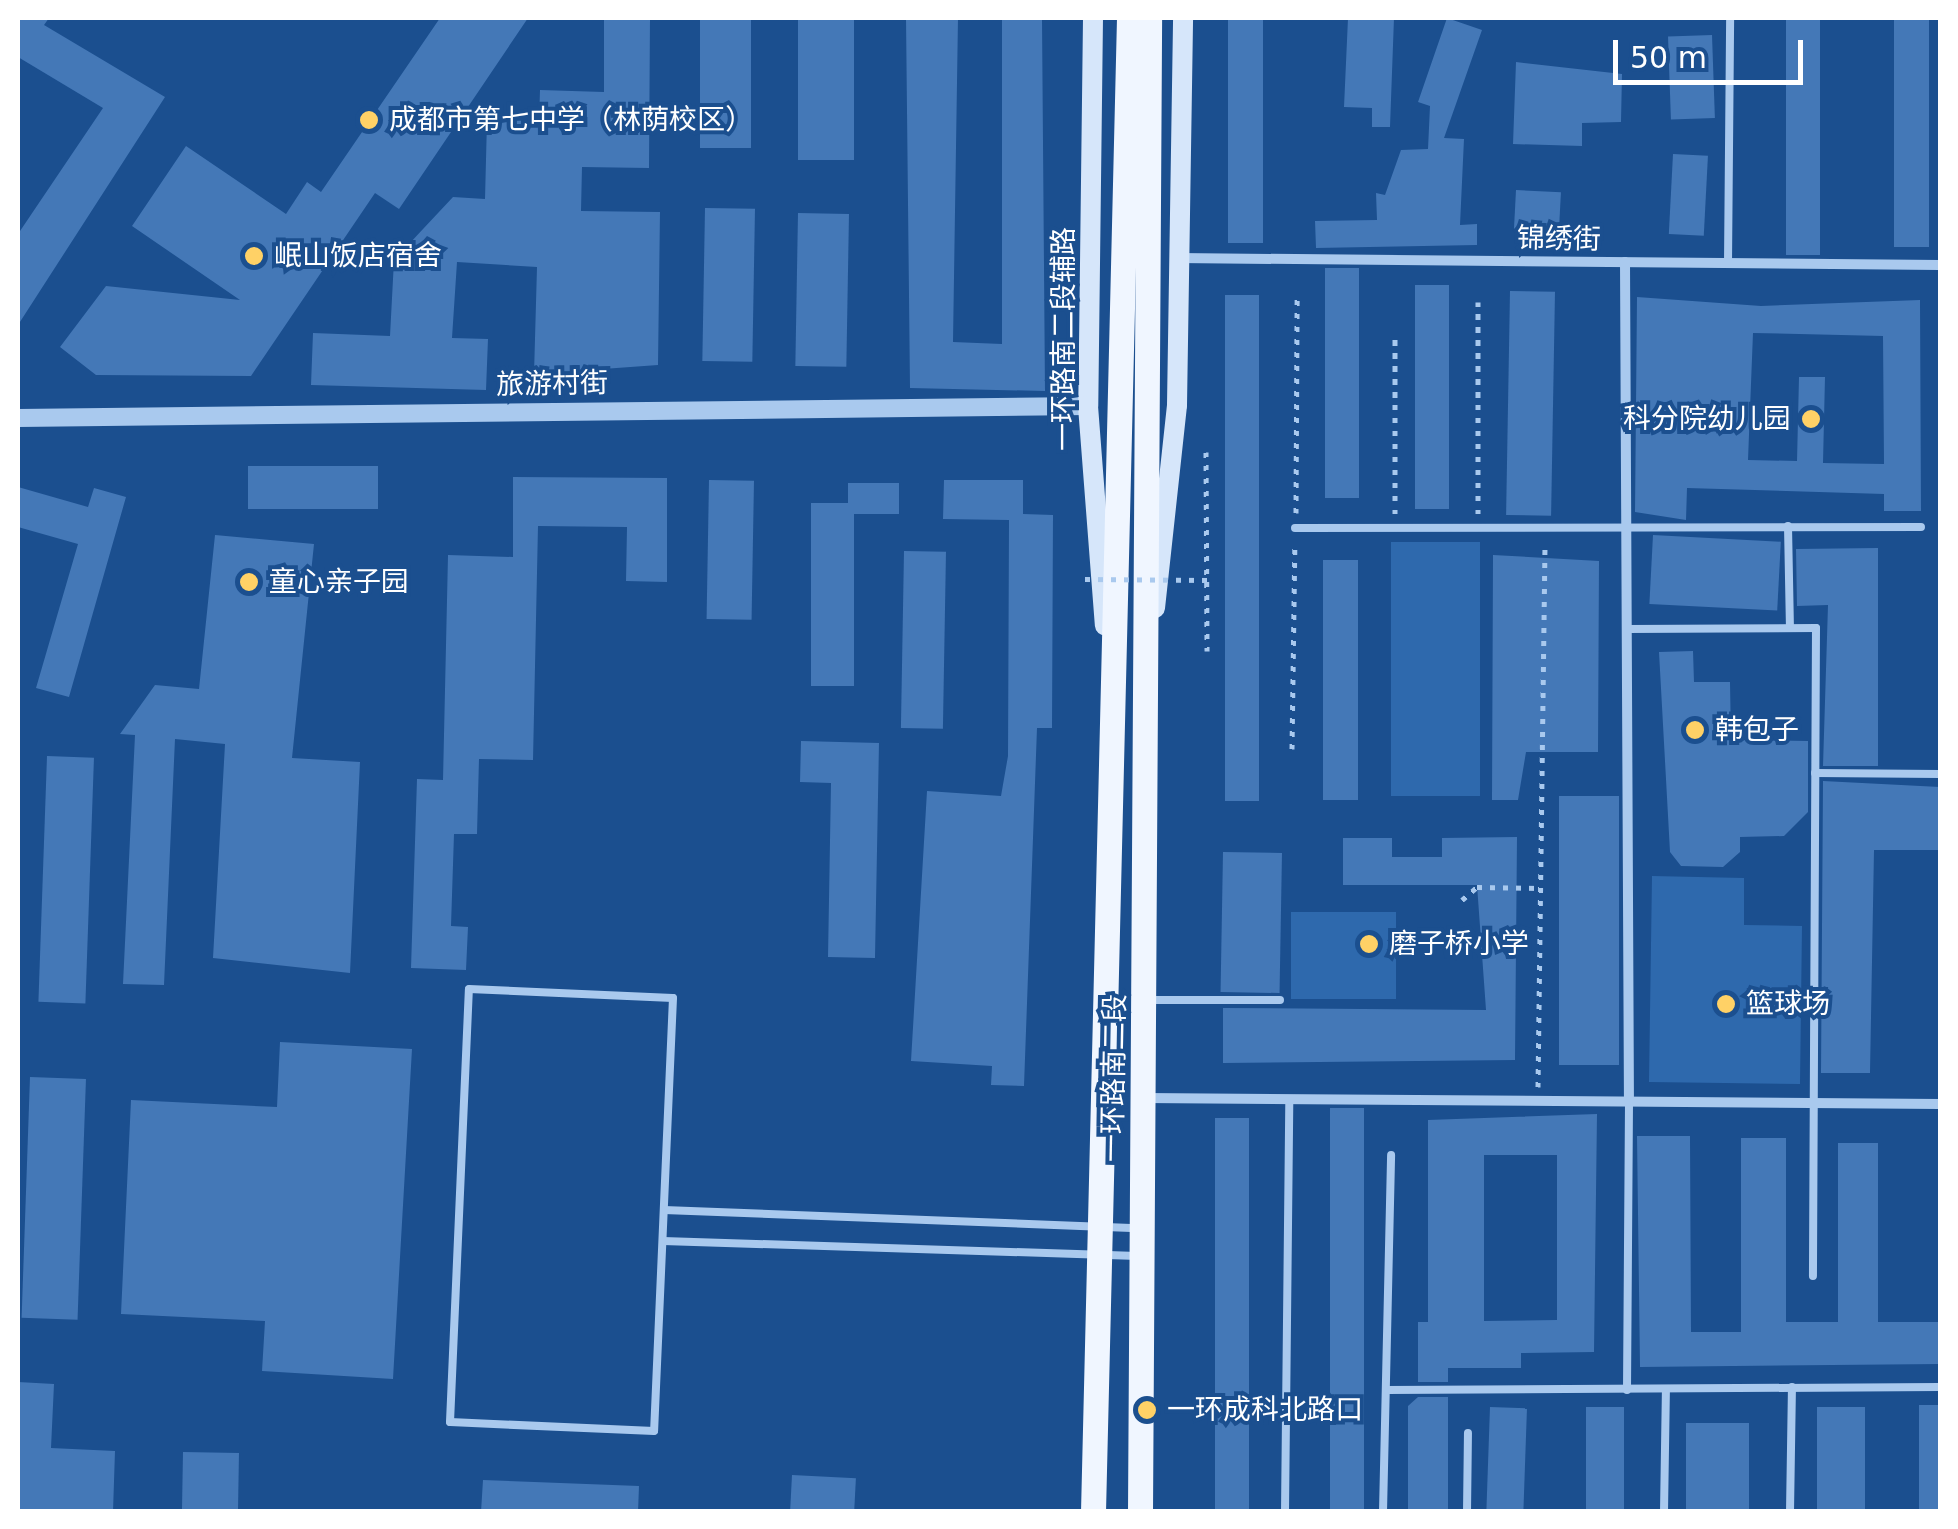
<!DOCTYPE html>
<html>
<head>
<meta charset="utf-8">
<style>
	body { margin:0 }
	#map { position:relative; width:1958px; height:1529px; overflow:hidden; background:#1b4f8f; font-family:"DejaVu Sans","Noto Sans SC",sans-serif }
	div>[style] { position:absolute }
	[style*='--x'] { left:calc(var(--x)*1px); top:calc(var(--y)*1px); width:calc(var(--w)*1px); rotate:calc(var(--a)*1deg) }
	.green>* { inset:0; background:#2e69ad; transform-origin:0 0 }
	.building>* { inset:0; background:#4478b7; transform-origin:0 0 }
	.path>* { height:5px; margin-top:-2.5px; transform-origin:0; background:repeating-linear-gradient(90deg,#a9c9ee 0 5px,transparent 0 13px) }
	.service>* { height:8px; margin:-4px; padding:0 4px; transform-origin:4px; border-radius:4px; background:#a9c9ee }
	.minor>* { height:10px; margin:-5px; padding:0 5px; transform-origin:5px; border-radius:5px; background:#a9c9ee }
	.tertiary>* { height:18px; margin:-9px; padding:0 9px; transform-origin:9px; border-radius:9px; background:#a9c9ee }
	.secondary>* { height:20px; margin:-10px; padding:0 10px; transform-origin:10px; border-radius:10px; background:#d6e6fa }
	.primary>* { height:25px; margin:-12.5px; padding:0 12.5px; transform-origin:12.5px; border-radius:12.5px; background:#f0f6ff }
	.path-bridge>* { height:5px; margin-top:-2.5px; transform-origin:0; background:repeating-linear-gradient(90deg,#a9c9ee 0 5px,transparent 0 13px) }
	.dots>* { width:28px; height:28px; translate:-50% -50%; box-sizing:border-box; border:5px solid #1b4f8f; border-radius:50% }
	span { translate:-50% -50%; white-space:nowrap; text-align:center; line-height:1.15; -webkit-text-stroke:8px #1b4f8f; paint-order:stroke }
	.poi-label { font-size:28px; color:#fff }
	.left { translate:0 -50%; text-align:left }
	.right { translate:-100% -50%; text-align:right }
	.street-label { font-size:28px; color:#fff }
	.frame { position:absolute; inset:0; border:20px solid #fff; pointer-events:none }
	.scale { position:absolute; left:1613px; top:40px; width:190px; height:45px; box-sizing:border-box; border:5px solid #fff; border-top:0; padding-left:12px; font-size:30px; line-height:35px; white-space:nowrap; color:#fff; -webkit-text-stroke:8px #1b4f8f; paint-order:stroke }
</style>
</head>
<body>
<div id="map">
	<div class="green">
		<i style="left:1391px;top:542px;width:89px;height:254px"></i>
		<i style="clip-path:polygon(1652px 876px,1744px 878px,1744px 925px,1802px 926px,1800px 1084px,1649px 1082px)"></i>
		<i style="left:1291px;top:912px;width:105px;height:87px"></i>
	</div>
	<div class="building">
		<i style="clip-path:polygon(18px 18px,49px 18px,44px 25px,165px 97px,18px 325px,18px 234px,103px 108px,18px 57px)"></i>
		<i style="clip-path:polygon(440px 18px,528px 18px,399px 209px,375px 193px,251px 376px,96px 375px,60px 347px,106px 286px,240px 300px,132px 226px,186px 146px,286px 214px,307px 182px,321px 192px)"></i>
		<i style="clip-path:polygon(604px 18px,650px 18px,649px 168px,582px 167px,581px 211px,660px 212px,658px 365px,534px 374px,537px 267px,457px 262px,452px 338px,488px 339px,486px 390px,311px 385px,313px 333px,390px 336px,394px 260px,453px 197px,485px 199px,487px 120px,539px 121px,540px 90px,604px 92px)"></i>
		<i style="left:700px;top:18px;width:51px;height:130px"></i>
		<i style="left:798px;top:18px;width:56px;height:142px"></i>
		<i style="clip-path:polygon(906px 18px,958px 18px,953px 342px,1002px 344px,1002px 18px,1042px 18px,1045px 391px,910px 388px)"></i>
		<i style="left:1228px;top:18px;width:35px;height:225px"></i>
		<i style="clip-path:polygon(1348px 18px,1394px 18px,1390px 127px,1372px 127px,1372px 108px,1344px 107px)"></i>
		<i style="clip-path:polygon(1447px 18px,1482px 30px,1444px 138px,1464px 139px,1460px 225px,1477px 224px,1477px 245px,1316px 248px,1315px 221px,1377px 220px,1376px 193px,1385px 195px,1401px 150px,1428px 149px,1430px 106px,1418px 102px)"></i>
		<i style="left:1786px;top:18px;width:34px;height:237px"></i>
		<i style="left:1894px;top:18px;width:35px;height:229px"></i>
		<i style="left:1712px;top:35px;width:83px;height:44px;rotate:88deg"></i>
		<i style="clip-path:polygon(1516px 62px,1622px 74px,1621px 122px,1582px 123px,1582px 146px,1513px 144px)"></i>
		<i style="left:1673px;top:154px;width:35px;height:80px;rotate:3deg"></i>
		<i style="left:1516px;top:190px;width:45px;height:39px;rotate:3deg"></i>
		<i style="left:705px;top:208px;width:50px;height:153px;rotate:1deg"></i>
		<i style="left:798px;top:213px;width:51px;height:153px;rotate:1deg"></i>
		<i style="left:1325px;top:268px;width:34px;height:230px"></i>
		<i style="left:1415px;top:285px;width:34px;height:224px"></i>
		<i style="left:1510px;top:291px;width:45px;height:224px;rotate:1deg"></i>
		<i style="left:1225px;top:295px;width:34px;height:506px"></i>
		<i style="clip-path:polygon(evenodd,1637px 297px,1761px 306px,1920px 300px,1921px 511px,1884px 511px,1884px 494px,1687px 488px,1686px 520px,1635px 512px,1637px 297px,1753px 333px,1883px 336px,1884px 464px,1823px 463px,1825px 377px,1799px 377px,1797px 461px,1748px 460px,1753px 333px)"></i>
		<i style="left:248px;top:466px;width:130px;height:43px"></i>
		<i style="clip-path:polygon(513px 477px,667px 478px,667px 582px,626px 581px,627px 527px,538px 526px,533px 760px,479px 759px,477px 834px,454px 834px,451px 926px,468px 927px,466px 970px,411px 968px,417px 779px,443px 780px,448px 555px,513px 557px)"></i>
		<i style="left:709px;top:480px;width:45px;height:139px;rotate:1deg"></i>
		<i style="clip-path:polygon(944px 480px,1023px 480px,1023px 514px,1053px 515px,1052px 728px,1037px 728px,1024px 1086px,991px 1085px,992px 1066px,911px 1061px,927px 791px,1001px 796px,1008px 756px,1009px 520px,943px 519px)"></i>
		<i style="clip-path:polygon(848px 483px,899px 483px,899px 514px,854px 514px,854px 686px,811px 686px,811px 503px,848px 503px)"></i>
		<i style="clip-path:polygon(18px 487px,88px 507px,94px 488px,126px 497px,69px 697px,36px 688px,78px 544px,18px 527px)"></i>
		<i style="clip-path:polygon(215px 535px,314px 544px,292px 758px,360px 762px,350px 973px,213px 958px,225px 744px,175px 739px,164px 985px,123px 984px,135px 735px,120px 734px,155px 685px,199px 689px)"></i>
		<i style="left:1653px;top:535px;width:128px;height:69px;rotate:3deg"></i>
		<i style="clip-path:polygon(1878px 548px,1878px 766px,1823px 766px,1828px 605px,1797px 606px,1796px 549px)"></i>
		<i style="left:904px;top:551px;width:42px;height:177px;rotate:1deg"></i>
		<i style="clip-path:polygon(1493px 555px,1599px 561px,1598px 752px,1526px 752px,1518px 800px,1492px 800px)"></i>
		<i style="left:1323px;top:560px;width:35px;height:240px"></i>
		<i style="clip-path:polygon(1693px 651px,1694px 682px,1730px 682px,1731px 740px,1808px 741px,1808px 812px,1784px 836px,1740px 837px,1740px 852px,1723px 867px,1681px 866px,1670px 852px,1659px 652px)"></i>
		<i style="clip-path:polygon(801px 741px,879px 743px,875px 958px,828px 957px,831px 783px,800px 782px)"></i>
		<i style="left:47px;top:756px;width:47px;height:246px;rotate:2deg"></i>
		<i style="clip-path:polygon(1823px 781px,1940px 787px,1940px 850px,1874px 850px,1870px 1073px,1821px 1073px)"></i>
		<i style="left:1559px;top:796px;width:60px;height:269px"></i>
		<i style="clip-path:polygon(1517px 837px,1515px 1060px,1223px 1063px,1223px 1008px,1486px 1010px,1477px 885px,1343px 885px,1343px 838px,1392px 838px,1392px 857px,1442px 857px,1442px 838px)"></i>
		<i style="left:1223px;top:852px;width:59px;height:140px;rotate:1deg"></i>
		<i style="clip-path:polygon(280px 1042px,412px 1049px,393px 1379px,262px 1371px,265px 1321px,121px 1314px,131px 1100px,277px 1107px)"></i>
		<i style="left:30px;top:1077px;width:56px;height:241px;rotate:2deg"></i>
		<i style="left:1330px;top:1108px;width:34px;height:404px"></i>
		<i style="clip-path:polygon(evenodd,1597px 1114px,1594px 1352px,1521px 1353px,1521px 1368px,1448px 1368px,1448px 1382px,1418px 1382px,1418px 1322px,1428px 1322px,1428px 1120px,1597px 1114px,1484px 1155px,1557px 1155px,1557px 1320px,1484px 1321px,1484px 1155px)"></i>
		<i style="left:1249px;top:1118px;width:394px;height:34px;rotate:90deg"></i>
		<i style="clip-path:polygon(1637px 1136px,1690px 1136px,1691px 1332px,1741px 1332px,1741px 1138px,1786px 1138px,1786px 1322px,1838px 1322px,1838px 1143px,1878px 1143px,1878px 1322px,1940px 1322px,1940px 1364px,1640px 1367px)"></i>
		<i style="clip-path:polygon(18px 1382px,54px 1384px,51px 1448px,115px 1451px,113px 1512px,18px 1512px)"></i>
		<i style="clip-path:polygon(1418px 1397px,1448px 1397px,1448px 1512px,1408px 1512px,1408px 1406px)"></i>
		<i style="left:1919px;top:1405px;width:21px;height:107px"></i>
		<i style="left:1490px;top:1407px;width:37px;height:105px;rotate:2deg"></i>
		<i style="left:1586px;top:1407px;width:38px;height:105px"></i>
		<i style="left:1817px;top:1407px;width:48px;height:105px"></i>
		<i style="left:1686px;top:1423px;width:63px;height:89px"></i>
		<i style="left:183px;top:1452px;width:56px;height:60px;rotate:1deg"></i>
		<i style="left:792px;top:1475px;width:64px;height:37px;rotate:3deg"></i>
		<i style="clip-path:polygon(483px 1480px,639px 1486px,638px 1512px,481px 1512px)"></i>
	</div>
	<div class="path">
		<i style="--x:1206;--y:452;--w:199;--a:89.7"></i>
		<i style="--x:1296;--y:513;--w:217;--a:-89.7"></i>
		<i style="--x:1395;--y:514;--w:181;--a:-90"></i>
		<i style="--x:1478;--y:514;--w:212;--a:-90"></i>
		<i style="--x:1292;--y:749;--w:205;--a:-89.2"></i>
		<i style="--x:1462;--y:900;--w:20;--a:-41"></i>
		<i style="--x:1477;--y:887;--w:64;--a:0.9"></i>
		<i style="--x:1538;--y:1087;--w:544;--a:-89.26"></i>
	</div>
	<div class="service">
		<i style="--x:1728;--y:263;--w:245;--a:-89.5"></i>
		<i style="--x:1788;--y:526;--w:102;--a:88.9"></i>
		<i style="--x:1295;--y:528;--w:626;--a:-0.09"></i>
		<i style="--x:1627;--y:629;--w:189;--a:-0.3"></i>
		<i style="--x:1816;--y:628;--w:648;--a:90.27"></i>
		<i style="--x:1815;--y:773;--w:125;--a:0.5"></i>
		<i style="--x:469;--y:989;--w:204;--a:2.5"></i>
		<i style="--x:673;--y:998;--w:433;--a:92.5"></i>
		<i style="--x:654;--y:1431;--w:204;--a:-177.5"></i>
		<i style="--x:450;--y:1422;--w:433;--a:-87.5"></i>
		<i style="--x:1150;--y:1000;--w:130;--a:0"></i>
		<i style="--x:664;--y:1210;--w:474;--a:2.2"></i>
		<i style="--x:663;--y:1241;--w:475;--a:1.8"></i>
		<i style="--x:1386;--y:1390;--w:554;--a:-0.31"></i>
		<i style="--x:1627;--y:1390;--w:289;--a:-89.6"></i>
		<i style="--x:1285;--y:1512;--w:412;--a:-89.4"></i>
		<i style="--x:1383;--y:1512;--w:357;--a:-88.7"></i>
		<i style="--x:1467;--y:1512;--w:79;--a:-89.3"></i>
		<i style="--x:1664;--y:1512;--w:123;--a:-89.1"></i>
		<i style="--x:1790;--y:1512;--w:125;--a:-89.1"></i>
	</div>
	<div class="minor">
		<i style="--x:1177;--y:258;--w:763;--a:0.53"></i>
		<i style="--x:1625;--y:262;--w:839;--a:89.73"></i>
		<i style="--x:1144;--y:1098;--w:796;--a:0.43"></i>
	</div>
	<div class="tertiary">
		<i style="--x:18;--y:418;--w:1070;--a:-0.64"></i>
	</div>
	<div class="secondary">
		<i style="--x:1093;--y:18;--w:388;--a:90.7"></i>
		<i style="--x:1088;--y:406;--w:220;--a:85.6"></i>
		<i style="--x:1155;--y:608;--w:204;--a:-83.8"></i>
		<i style="--x:1177;--y:405;--w:387;--a:-89.1"></i>
	</div>
	<div class="primary">
		<i style="--x:1093;--y:1512;--w:1494;--a:-88.62"></i>
		<i style="--x:1140;--y:1512;--w:1494;--a:-89.65"></i>
	</div>
	<div class="path-bridge">
		<i style="--x:1085;--y:579;--w:122;--a:0.5"></i>
	</div>
	<div class="dots">
		<i style="left:369px;top:120px;background:#ffd166"></i>
		<i style="left:254px;top:256px;background:#ffd166"></i>
		<i style="left:1811px;top:419px;background:#ffd166"></i>
		<i style="left:249px;top:582px;background:#ffd166"></i>
		<i style="left:1695px;top:730px;background:#ffd166"></i>
		<i style="left:1369px;top:944px;background:#ffd166"></i>
		<i style="left:1726px;top:1004px;background:#ffd166"></i>
		<i style="left:1147px;top:1410px;background:#ffd166"></i>
	</div>
	<div class="poi-label">
		<span class="left" style="left:389px;top:120px">成都市第七中学（林荫校区）</span>
		<span class="left" style="left:274px;top:256px">岷山饭店宿舍</span>
		<span class="right" style="left:1791px;top:419px">科分院幼儿园</span>
		<span class="left" style="left:269px;top:582px">童心亲子园</span>
		<span class="left" style="left:1715px;top:730px">韩包子</span>
		<span class="left" style="left:1389px;top:944px">磨子桥小学</span>
		<span class="left" style="left:1746px;top:1004px">篮球场</span>
		<span class="left" style="left:1167px;top:1410px">一环成科北路口</span>
	</div>
	<div class="street-label">
		<span style="left:1559px;top:239px;rotate:1deg">锦绣街</span>
		<span style="left:1064px;top:339px;rotate:-90deg">一环路南二段辅路</span>
		<span style="left:552px;top:384px;rotate:-1deg">旅游村街</span>
		<span style="left:1114px;top:1078px;rotate:-89deg">一环路南二段</span>
	</div>
	<div class="frame"></div>
	<div class="scale">50 m</div>
</div>
</body>
</html>
